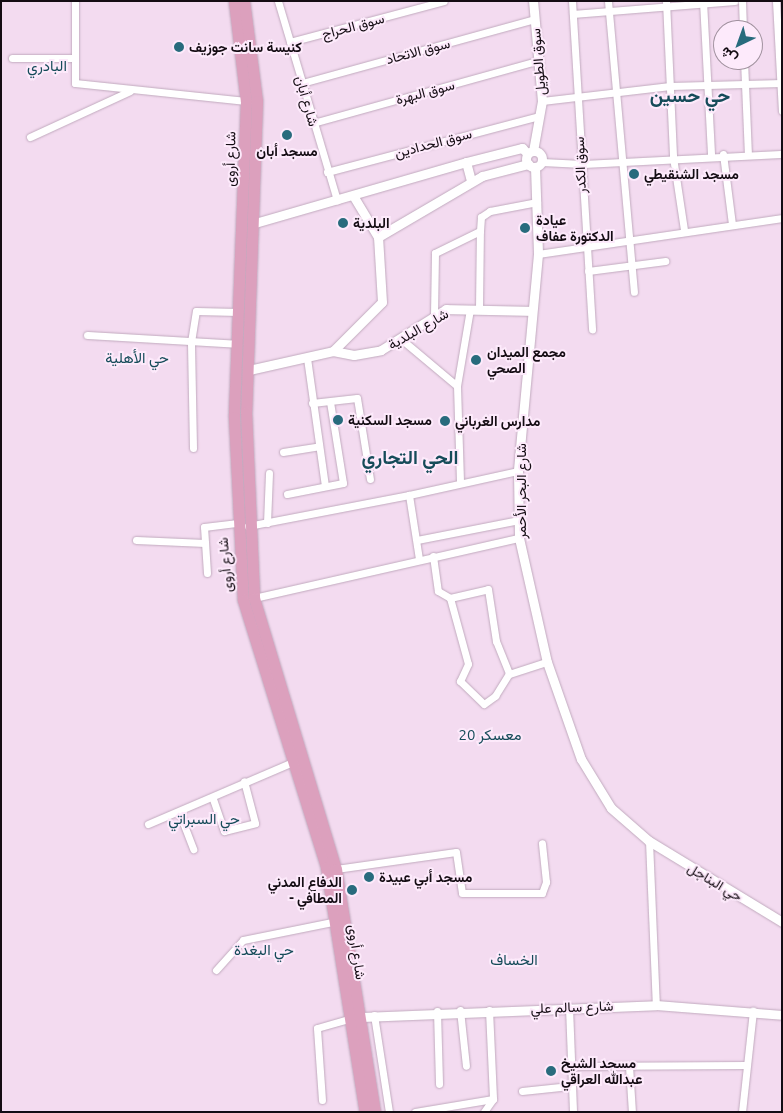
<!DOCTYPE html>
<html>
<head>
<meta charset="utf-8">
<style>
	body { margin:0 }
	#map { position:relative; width:783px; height:1113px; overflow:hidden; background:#f3dbf0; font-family:Ubuntu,Vazirmatn,sans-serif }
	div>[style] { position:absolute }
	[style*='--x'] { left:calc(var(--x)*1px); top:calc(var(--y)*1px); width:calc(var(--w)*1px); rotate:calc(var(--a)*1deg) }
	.roads { filter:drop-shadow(0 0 1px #c1aabe) drop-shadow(0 0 1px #c1aabe) }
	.minor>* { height:7px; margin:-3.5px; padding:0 3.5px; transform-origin:3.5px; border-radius:3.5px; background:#fff }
	.tertiary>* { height:9px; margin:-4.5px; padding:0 4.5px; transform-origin:4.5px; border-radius:4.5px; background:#fff }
	.tertiary>.ring { margin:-4.5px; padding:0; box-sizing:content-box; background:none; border:9px solid #fff; border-radius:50% }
	.primary>* { height:11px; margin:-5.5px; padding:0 5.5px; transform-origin:5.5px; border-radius:5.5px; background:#dca0bd }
	.dots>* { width:14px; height:14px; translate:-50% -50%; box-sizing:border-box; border:2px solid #fdeafb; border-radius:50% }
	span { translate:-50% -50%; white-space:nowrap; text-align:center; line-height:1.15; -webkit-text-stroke:4px #fdeafb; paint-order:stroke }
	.street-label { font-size:14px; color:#140c13 }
	.poi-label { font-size:14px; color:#140c13; font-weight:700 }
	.left { translate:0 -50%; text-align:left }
	.right { translate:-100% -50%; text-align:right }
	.neighbourhood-label { font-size:15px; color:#154b59 }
	.district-label { font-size:19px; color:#154b59; font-weight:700 }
	.frame { position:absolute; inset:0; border:2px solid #140c13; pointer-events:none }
	.north { position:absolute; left:713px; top:20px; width:50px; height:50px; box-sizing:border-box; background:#fdeafb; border:1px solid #a0919e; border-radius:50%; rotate:222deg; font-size:14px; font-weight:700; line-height:20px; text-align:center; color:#140c13 }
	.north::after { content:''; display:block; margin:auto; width:18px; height:22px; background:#286b7d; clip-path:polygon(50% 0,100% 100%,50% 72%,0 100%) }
</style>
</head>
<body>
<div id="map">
	<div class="roads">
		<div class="minor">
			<i style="--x:75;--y:1;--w:82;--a:90"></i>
			<i style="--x:75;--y:83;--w:172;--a:6"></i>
			<i style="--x:278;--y:1;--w:208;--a:73.5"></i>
			<i style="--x:572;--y:1;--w:329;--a:86.5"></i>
			<i style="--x:608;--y:1;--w:292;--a:84.9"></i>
			<i style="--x:666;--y:1;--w:156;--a:87.4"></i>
			<i style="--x:673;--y:157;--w:74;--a:81.4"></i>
			<i style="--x:703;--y:1;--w:155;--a:87"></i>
			<i style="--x:742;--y:1;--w:29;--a:88"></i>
			<i style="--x:776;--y:1;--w:110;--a:86.9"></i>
			<i style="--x:573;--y:14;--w:162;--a:-4.6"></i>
			<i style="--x:290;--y:42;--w:159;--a:-14.9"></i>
			<i style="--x:12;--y:58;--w:60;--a:0"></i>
			<i style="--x:744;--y:60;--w:95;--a:87.6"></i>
			<i style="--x:302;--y:83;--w:241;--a:-15.4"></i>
			<i style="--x:542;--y:101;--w:129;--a:-6.7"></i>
			<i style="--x:670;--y:86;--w:112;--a:-1.5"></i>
			<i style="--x:313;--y:123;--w:232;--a:-15.5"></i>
			<i style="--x:30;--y:137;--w:110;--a:-24.7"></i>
			<i style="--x:723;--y:154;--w:71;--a:82.7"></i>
			<i style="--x:542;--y:162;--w:40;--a:2.9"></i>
			<i style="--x:582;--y:164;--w:200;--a:-2.9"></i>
			<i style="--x:327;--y:172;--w:219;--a:-14.8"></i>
			<i style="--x:538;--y:254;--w:247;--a:-8.4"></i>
			<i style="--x:588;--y:271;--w:78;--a:-7.4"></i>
			<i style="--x:479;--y:308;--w:77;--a:-89.3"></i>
			<i style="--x:434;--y:316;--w:63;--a:-89.1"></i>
			<i style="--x:435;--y:253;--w:50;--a:-26.1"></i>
			<i style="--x:480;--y:231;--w:14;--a:-86"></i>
			<i style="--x:481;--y:217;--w:11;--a:-34"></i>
			<i style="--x:490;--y:211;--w:48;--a:-10.8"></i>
			<i style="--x:87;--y:335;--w:150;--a:3.4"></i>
			<i style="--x:401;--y:339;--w:73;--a:40"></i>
			<i style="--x:457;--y:386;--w:96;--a:88.2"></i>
			<i style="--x:307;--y:358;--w:129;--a:82"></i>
			<i style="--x:457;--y:386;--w:78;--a:-80.4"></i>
			<i style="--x:312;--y:403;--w:45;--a:-6.3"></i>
			<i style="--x:357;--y:398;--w:82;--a:80.9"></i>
			<i style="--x:193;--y:448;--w:106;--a:-91.1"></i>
			<i style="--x:191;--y:342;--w:31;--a:-81"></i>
			<i style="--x:196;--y:311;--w:42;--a:1.4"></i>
			<i style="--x:283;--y:452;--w:36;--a:-9"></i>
			<i style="--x:287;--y:494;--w:57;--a:-11.1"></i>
			<i style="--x:343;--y:483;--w:82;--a:-99.1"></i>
			<i style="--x:267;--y:523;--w:50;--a:-87.7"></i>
			<i style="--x:248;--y:526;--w:164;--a:-10.9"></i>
			<i style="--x:136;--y:540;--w:69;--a:2.5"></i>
			<i style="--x:417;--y:540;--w:104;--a:-11.1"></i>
			<i style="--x:433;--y:556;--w:35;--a:82"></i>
			<i style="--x:438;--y:591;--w:14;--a:30"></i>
			<i style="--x:450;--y:598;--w:39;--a:-13"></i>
			<i style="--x:488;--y:589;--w:53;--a:81.3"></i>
			<i style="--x:496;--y:641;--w:35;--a:68"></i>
			<i style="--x:509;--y:674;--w:40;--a:-18"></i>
			<i style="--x:419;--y:559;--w:65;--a:-98.9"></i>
			<i style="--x:409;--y:495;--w:112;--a:-12.4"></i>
			<i style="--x:207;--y:573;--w:46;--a:-93.7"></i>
			<i style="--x:204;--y:527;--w:32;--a:-7"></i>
			<i style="--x:254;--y:598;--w:272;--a:-12.8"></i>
			<i style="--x:450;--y:598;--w:68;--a:74.7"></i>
			<i style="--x:468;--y:664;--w:19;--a:115"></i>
			<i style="--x:460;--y:681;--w:33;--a:44"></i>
			<i style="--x:484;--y:704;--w:14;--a:-36"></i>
			<i style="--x:495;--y:696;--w:26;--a:-58"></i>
			<i style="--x:213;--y:799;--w:34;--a:71"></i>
			<i style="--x:224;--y:831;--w:32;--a:-14"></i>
			<i style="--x:255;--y:823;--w:43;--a:-104.7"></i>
			<i style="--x:179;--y:812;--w:40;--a:69"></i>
			<i style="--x:148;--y:824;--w:160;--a:-23.2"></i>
			<i style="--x:649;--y:841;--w:164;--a:87.6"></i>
			<i style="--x:336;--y:869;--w:121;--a:-8.1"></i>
			<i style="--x:456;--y:852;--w:41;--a:81.7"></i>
			<i style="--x:462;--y:893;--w:80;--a:0"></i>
			<i style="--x:542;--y:893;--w:12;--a:-70"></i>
			<i style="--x:546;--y:882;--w:39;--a:-96"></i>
			<i style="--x:216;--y:970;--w:40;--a:-48"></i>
			<i style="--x:243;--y:940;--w:96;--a:-11.4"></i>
			<i style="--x:569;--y:1007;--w:105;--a:87.8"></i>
			<i style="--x:460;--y:1010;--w:56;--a:83.9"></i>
			<i style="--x:489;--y:1010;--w:89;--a:87.4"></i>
			<i style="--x:437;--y:1011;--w:73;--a:88.4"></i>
			<i style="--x:374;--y:1015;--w:98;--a:81.2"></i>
			<i style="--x:570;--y:1066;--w:177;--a:-0.3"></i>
			<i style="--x:629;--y:1066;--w:46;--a:86.3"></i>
			<i style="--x:522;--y:1091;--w:48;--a:-5.9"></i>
			<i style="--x:322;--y:1100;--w:72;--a:-94"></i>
			<i style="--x:317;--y:1028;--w:36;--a:-16"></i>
			<i style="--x:415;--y:1112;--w:79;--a:-9.5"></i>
			<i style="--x:493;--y:1099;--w:16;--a:125"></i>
			<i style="--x:742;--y:1112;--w:102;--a:-83.8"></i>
		</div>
		<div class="tertiary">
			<i style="--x:533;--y:151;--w:51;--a:-79.8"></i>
			<i style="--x:542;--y:101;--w:100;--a:-95.1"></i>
			<i class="ring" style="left:526px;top:151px;width:7px;height:7px"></i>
			<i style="--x:466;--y:162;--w:20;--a:75"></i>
			<i style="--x:535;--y:167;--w:87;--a:88"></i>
			<i style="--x:538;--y:254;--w:218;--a:95.3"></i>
			<i style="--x:518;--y:471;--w:67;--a:89.1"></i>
			<i style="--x:519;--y:538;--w:127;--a:77.3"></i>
			<i style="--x:547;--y:662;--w:103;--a:70.7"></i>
			<i style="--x:581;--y:759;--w:57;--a:58.5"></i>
			<i style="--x:611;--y:808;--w:50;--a:41"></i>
			<i style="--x:649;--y:841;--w:156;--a:31.3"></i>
			<i style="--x:255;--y:223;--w:220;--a:-16.1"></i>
			<i style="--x:466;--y:162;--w:58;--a:-14"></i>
			<i style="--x:522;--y:148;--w:8;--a:45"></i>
			<i style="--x:378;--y:237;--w:121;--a:-30.4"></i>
			<i style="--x:482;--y:176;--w:48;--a:-14.6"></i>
			<i style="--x:333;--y:351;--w:69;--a:-45"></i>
			<i style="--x:382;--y:302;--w:65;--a:-93.5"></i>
			<i style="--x:378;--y:237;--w:47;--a:-121"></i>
			<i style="--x:249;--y:370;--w:86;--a:-12.7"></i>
			<i style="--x:333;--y:351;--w:21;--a:11"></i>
			<i style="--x:354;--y:355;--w:27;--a:-10"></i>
			<i style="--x:381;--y:350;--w:77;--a:-32.2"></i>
			<i style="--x:446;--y:309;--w:86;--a:1.3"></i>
			<i style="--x:362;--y:1017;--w:294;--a:-2.3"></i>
			<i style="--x:656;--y:1005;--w:126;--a:4.5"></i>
		</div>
		<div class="primary">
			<i style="--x:234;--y:1;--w:101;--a:83.2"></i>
			<i style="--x:246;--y:101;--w:316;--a:92.2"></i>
			<i style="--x:234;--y:417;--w:183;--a:87.2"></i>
			<i style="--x:243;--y:600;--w:280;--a:72.7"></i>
			<i style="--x:326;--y:867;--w:248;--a:81"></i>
			<i style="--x:244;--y:1;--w:101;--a:82.6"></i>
			<i style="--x:257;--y:101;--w:311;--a:92"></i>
			<i style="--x:246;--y:412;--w:186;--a:87.5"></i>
			<i style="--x:254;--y:598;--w:283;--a:73.2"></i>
			<i style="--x:336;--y:869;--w:246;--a:80.9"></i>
		</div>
	</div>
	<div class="dots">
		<i style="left:179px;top:47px;background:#286b7d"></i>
		<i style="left:287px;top:135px;background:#286b7d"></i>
		<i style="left:634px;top:174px;background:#286b7d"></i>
		<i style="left:343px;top:223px;background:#286b7d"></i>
		<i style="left:525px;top:228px;background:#286b7d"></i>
		<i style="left:476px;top:360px;background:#286b7d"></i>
		<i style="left:338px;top:420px;background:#286b7d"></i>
		<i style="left:445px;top:421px;background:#286b7d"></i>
		<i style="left:369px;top:877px;background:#286b7d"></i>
		<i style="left:352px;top:890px;background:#286b7d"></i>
		<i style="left:551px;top:1071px;background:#286b7d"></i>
	</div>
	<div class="street-label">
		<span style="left:353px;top:26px;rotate:-15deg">سوق الحراج</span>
		<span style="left:418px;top:51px;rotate:-15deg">سوق الاتحاد</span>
		<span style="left:538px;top:62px;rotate:-95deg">سوق الطويل</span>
		<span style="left:425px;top:92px;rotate:-15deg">سوق البهرة</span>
		<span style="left:307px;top:101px;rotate:74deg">شارع أبان</span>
		<span style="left:433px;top:143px;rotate:-15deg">سوق الحدادين</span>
		<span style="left:230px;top:159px;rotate:-89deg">شارع أروى</span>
		<span style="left:580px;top:165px;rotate:-92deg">سوق الكدر</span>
		<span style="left:418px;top:329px;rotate:-30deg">شارع البلدية</span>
		<span style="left:521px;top:491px;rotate:-90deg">شارع البحر الأحمر</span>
		<span style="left:225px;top:565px;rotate:-95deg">شارع أروى</span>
		<span style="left:715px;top:882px;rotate:31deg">حي البناجل</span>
		<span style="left:357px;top:952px;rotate:82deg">شارع أروى</span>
		<span style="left:572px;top:1007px;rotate:-2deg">شارع سالم علي</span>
	</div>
	<div class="poi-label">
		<span class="left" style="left:189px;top:47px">كنيسة سانت جوزيف</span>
		<span style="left:287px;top:151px">مسجد أبان</span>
		<span class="left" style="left:644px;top:174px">مسجد الشنقيطي</span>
		<span class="left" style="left:536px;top:228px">عيادة<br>الدكتورة عفاف</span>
		<span class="left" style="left:353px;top:223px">البلدية</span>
		<span class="left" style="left:487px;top:360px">مجمع الميدان<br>الصحي</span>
		<span class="left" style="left:348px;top:420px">مسجد السكنية</span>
		<span class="left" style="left:455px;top:421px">مدارس الغرباني</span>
		<span class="left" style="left:379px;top:877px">مسجد أبي عبيدة</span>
		<span class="right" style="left:342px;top:890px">الدفاع المدني<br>- المطافي</span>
		<span class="left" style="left:561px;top:1071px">مسجد الشيخ<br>عبدالله العراقي</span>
	</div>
	<div class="neighbourhood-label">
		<span style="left:47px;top:66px">البادري</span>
		<span style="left:137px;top:358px">حي الأهلية</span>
		<span style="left:490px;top:735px">معسكر 20</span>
		<span style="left:204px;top:819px">حي السبراتي</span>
		<span style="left:264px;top:950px">حي البغدة</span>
		<span style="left:514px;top:960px">الخساف</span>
	</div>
	<div class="district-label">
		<span style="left:690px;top:96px">حي حسين</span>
		<span style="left:410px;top:458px">الحي التجاري</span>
	</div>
	<div class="frame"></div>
	<div class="north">ش</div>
</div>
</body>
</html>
